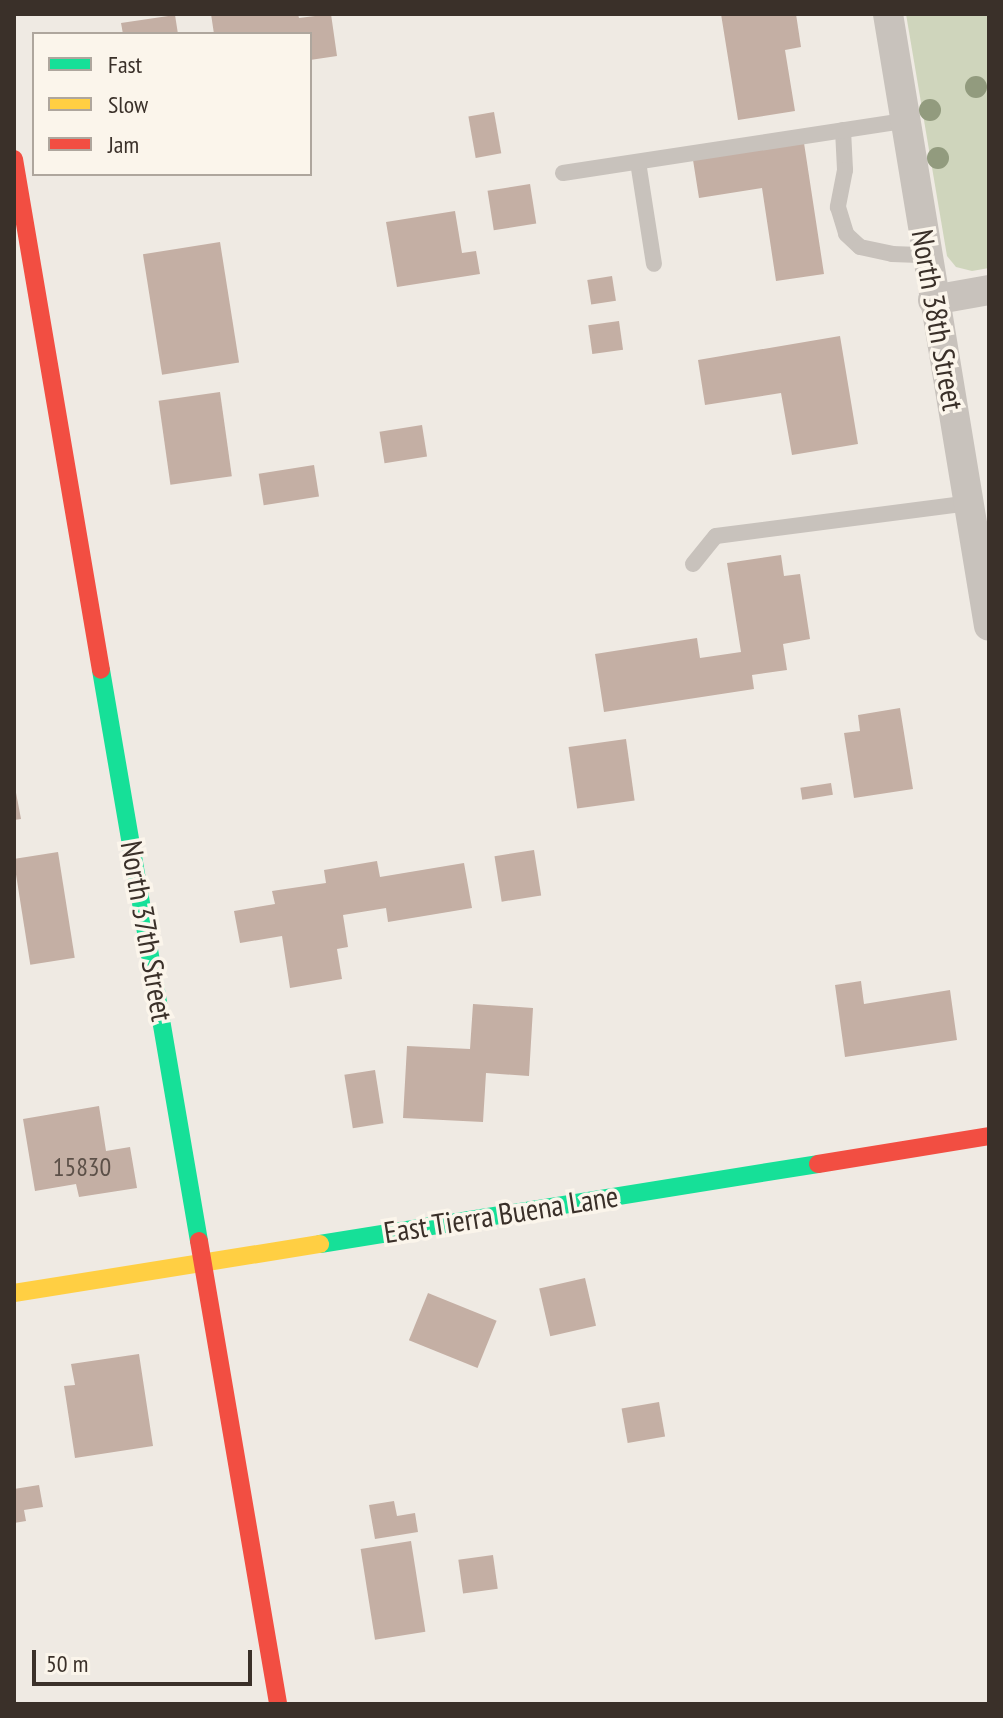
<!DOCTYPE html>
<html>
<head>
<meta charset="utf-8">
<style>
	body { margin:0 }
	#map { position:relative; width:1003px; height:1718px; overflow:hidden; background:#efeae3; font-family:"PT Sans Narrow",sans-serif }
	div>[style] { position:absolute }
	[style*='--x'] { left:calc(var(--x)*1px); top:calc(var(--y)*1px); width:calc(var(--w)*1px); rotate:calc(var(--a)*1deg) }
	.green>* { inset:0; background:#cfd5bc }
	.building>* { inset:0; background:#c4afa4; transform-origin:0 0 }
	.lane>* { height:16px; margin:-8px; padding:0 8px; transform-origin:8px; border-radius:8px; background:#c8c2bc }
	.street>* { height:30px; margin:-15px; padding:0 15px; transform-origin:15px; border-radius:15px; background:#c8c2bc }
	.fast>* { height:18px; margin:-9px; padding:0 9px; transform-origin:9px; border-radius:9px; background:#16e098 }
	.slow>* { height:18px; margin:-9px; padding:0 9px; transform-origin:9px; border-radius:9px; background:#ffcf43 }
	.jam>* { height:18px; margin:-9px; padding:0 9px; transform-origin:9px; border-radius:9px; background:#f24e42 }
	.trees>* { width:22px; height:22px; margin:-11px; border-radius:50%; background:#929b7e }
	span { translate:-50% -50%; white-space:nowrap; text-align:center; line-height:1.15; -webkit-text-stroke:7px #fbf5eb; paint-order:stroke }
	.number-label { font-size:26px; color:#5c5048 }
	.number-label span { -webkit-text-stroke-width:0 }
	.street-label { font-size:30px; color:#3a3029 }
	.frame { position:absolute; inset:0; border:16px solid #3a3029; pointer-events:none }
	.legend { position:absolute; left:32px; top:32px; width:280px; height:144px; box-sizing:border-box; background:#fbf5eb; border:2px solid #aea69d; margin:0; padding:10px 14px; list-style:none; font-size:24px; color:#3a3029 }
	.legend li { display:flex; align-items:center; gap:16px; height:40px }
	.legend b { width:40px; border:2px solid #aea69d }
	.scale { position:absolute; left:32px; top:1650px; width:220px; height:36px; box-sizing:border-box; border:4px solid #3a3029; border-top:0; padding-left:10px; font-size:24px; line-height:28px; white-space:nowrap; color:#3a3029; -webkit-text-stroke:6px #fbf5eb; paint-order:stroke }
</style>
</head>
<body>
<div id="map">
	<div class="green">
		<i style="clip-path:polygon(906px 14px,989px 14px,989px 268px,972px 271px,956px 267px,947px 256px)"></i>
	</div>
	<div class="building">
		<i style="clip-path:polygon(211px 14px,298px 14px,299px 18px,331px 14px,337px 56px,310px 60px,310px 34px,214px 34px)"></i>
		<i style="clip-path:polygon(721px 14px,796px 14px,801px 47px,785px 50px,795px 111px,738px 120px)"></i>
		<i style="clip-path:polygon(175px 15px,178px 34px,123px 34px,121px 23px)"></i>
		<i style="left:494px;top:112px;width:42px;height:26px;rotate:80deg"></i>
		<i style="clip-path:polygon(804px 143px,824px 274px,776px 281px,762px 188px,699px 198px,693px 160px)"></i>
		<i style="left:530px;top:184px;width:40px;height:43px;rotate:81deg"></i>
		<i style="clip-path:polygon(455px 211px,462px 253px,476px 251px,480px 274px,397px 287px,386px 222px)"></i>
		<i style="left:220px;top:242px;width:122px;height:78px;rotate:81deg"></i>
		<i style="left:612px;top:276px;width:25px;height:25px;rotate:81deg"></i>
		<i style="left:619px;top:321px;width:29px;height:31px;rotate:82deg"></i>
		<i style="clip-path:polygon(840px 336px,858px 444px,792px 455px,781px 393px,705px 405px,698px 360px)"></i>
		<i style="left:220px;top:392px;width:85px;height:62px;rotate:82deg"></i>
		<i style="left:422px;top:425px;width:32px;height:43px;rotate:81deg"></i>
		<i style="left:314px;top:465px;width:32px;height:56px;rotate:81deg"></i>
		<i style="clip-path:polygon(781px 555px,784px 576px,800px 574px,810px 639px,783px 644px,787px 670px,752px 675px,754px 689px,604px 712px,595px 654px,697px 638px,700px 658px,741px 652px,727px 563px)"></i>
		<i style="clip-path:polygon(900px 708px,913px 789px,854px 798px,844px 733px,860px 731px,858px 715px)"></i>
		<i style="left:626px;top:739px;width:62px;height:58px;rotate:82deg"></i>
		<i style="clip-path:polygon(14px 782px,21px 819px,14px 820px)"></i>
		<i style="left:831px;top:783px;width:12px;height:31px;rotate:81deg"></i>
		<i style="left:534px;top:850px;width:46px;height:40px;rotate:81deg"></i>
		<i style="left:58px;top:852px;width:107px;height:45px;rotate:81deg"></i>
		<i style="clip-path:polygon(377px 861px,380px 877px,464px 863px,472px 908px,388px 922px,386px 908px,343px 915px,348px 947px,337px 949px,342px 979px,290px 988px,282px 936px,240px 943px,234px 911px,275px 904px,272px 891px,326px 883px,324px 870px)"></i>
		<i style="clip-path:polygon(861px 981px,864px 1004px,950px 990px,957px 1040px,845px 1057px,835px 985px)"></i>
		<i style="clip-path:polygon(473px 1004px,533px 1008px,529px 1076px,486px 1073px,483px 1122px,403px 1118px,407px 1046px,470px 1049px)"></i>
		<i style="left:375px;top:1070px;width:54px;height:31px;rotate:81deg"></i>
		<i style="clip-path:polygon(99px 1106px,106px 1151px,130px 1147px,137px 1188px,79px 1197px,76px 1184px,35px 1191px,23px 1119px)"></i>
		<i style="left:585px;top:1278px;width:49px;height:47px;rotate:77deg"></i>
		<i style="left:428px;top:1293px;width:74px;height:51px;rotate:22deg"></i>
		<i style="clip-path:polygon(139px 1354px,153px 1446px,75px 1458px,64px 1386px,75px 1385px,71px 1364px)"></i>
		<i style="left:659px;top:1402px;width:35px;height:38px;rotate:80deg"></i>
		<i style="clip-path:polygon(39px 1485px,43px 1507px,24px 1510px,26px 1521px,14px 1523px,14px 1489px)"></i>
		<i style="clip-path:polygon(394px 1501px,397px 1516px,415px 1513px,418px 1532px,375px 1539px,369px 1505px)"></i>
		<i style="left:411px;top:1541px;width:92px;height:51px;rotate:81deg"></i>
		<i style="left:493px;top:1555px;width:34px;height:35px;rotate:82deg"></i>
	</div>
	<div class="lane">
		<i style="--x:843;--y:130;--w:40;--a:87.1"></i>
		<i style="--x:845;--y:170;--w:38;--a:101"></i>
		<i style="--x:838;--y:207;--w:28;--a:73"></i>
		<i style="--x:846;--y:234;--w:19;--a:43"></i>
		<i style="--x:860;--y:247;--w:33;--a:12"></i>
		<i style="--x:892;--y:254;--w:34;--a:2"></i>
		<i style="--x:638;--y:162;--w:103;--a:81.1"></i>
		<i style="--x:563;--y:173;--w:345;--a:-8.7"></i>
		<i style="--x:693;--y:564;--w:36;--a:-51"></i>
		<i style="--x:716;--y:536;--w:255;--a:-7.4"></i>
	</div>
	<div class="street">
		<i style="--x:888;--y:14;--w:620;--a:80.63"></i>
		<i style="--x:933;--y:300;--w:57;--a:-10.1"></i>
	</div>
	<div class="fast">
		<i style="--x:101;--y:670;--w:579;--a:80.26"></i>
		<i style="--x:320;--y:1244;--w:504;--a:-9.13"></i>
	</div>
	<div class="slow">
		<i style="--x:14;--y:1293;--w:310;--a:-9.1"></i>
	</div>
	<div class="jam">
		<i style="--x:14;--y:159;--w:518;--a:80.34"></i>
		<i style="--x:818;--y:1164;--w:173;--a:-9.3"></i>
		<i style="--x:199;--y:1241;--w:470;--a:80.3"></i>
	</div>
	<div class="trees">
		<i style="left:976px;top:87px"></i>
		<i style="left:930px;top:110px"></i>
		<i style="left:938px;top:158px"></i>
	</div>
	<div class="number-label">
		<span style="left:82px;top:1167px">15830</span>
	</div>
	<div class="street-label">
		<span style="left:938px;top:320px;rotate:80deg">North 38th Street</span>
		<span style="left:147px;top:931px;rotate:80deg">North 37th Street</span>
		<span style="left:501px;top:1214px;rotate:-9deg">East Tierra Buena Lane</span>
	</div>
	<div class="frame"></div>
	<ul class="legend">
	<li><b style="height:10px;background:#16e098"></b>Fast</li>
	<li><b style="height:10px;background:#ffcf43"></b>Slow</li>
	<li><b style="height:10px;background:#f24e42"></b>Jam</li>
	</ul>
	<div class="scale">50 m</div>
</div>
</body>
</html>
